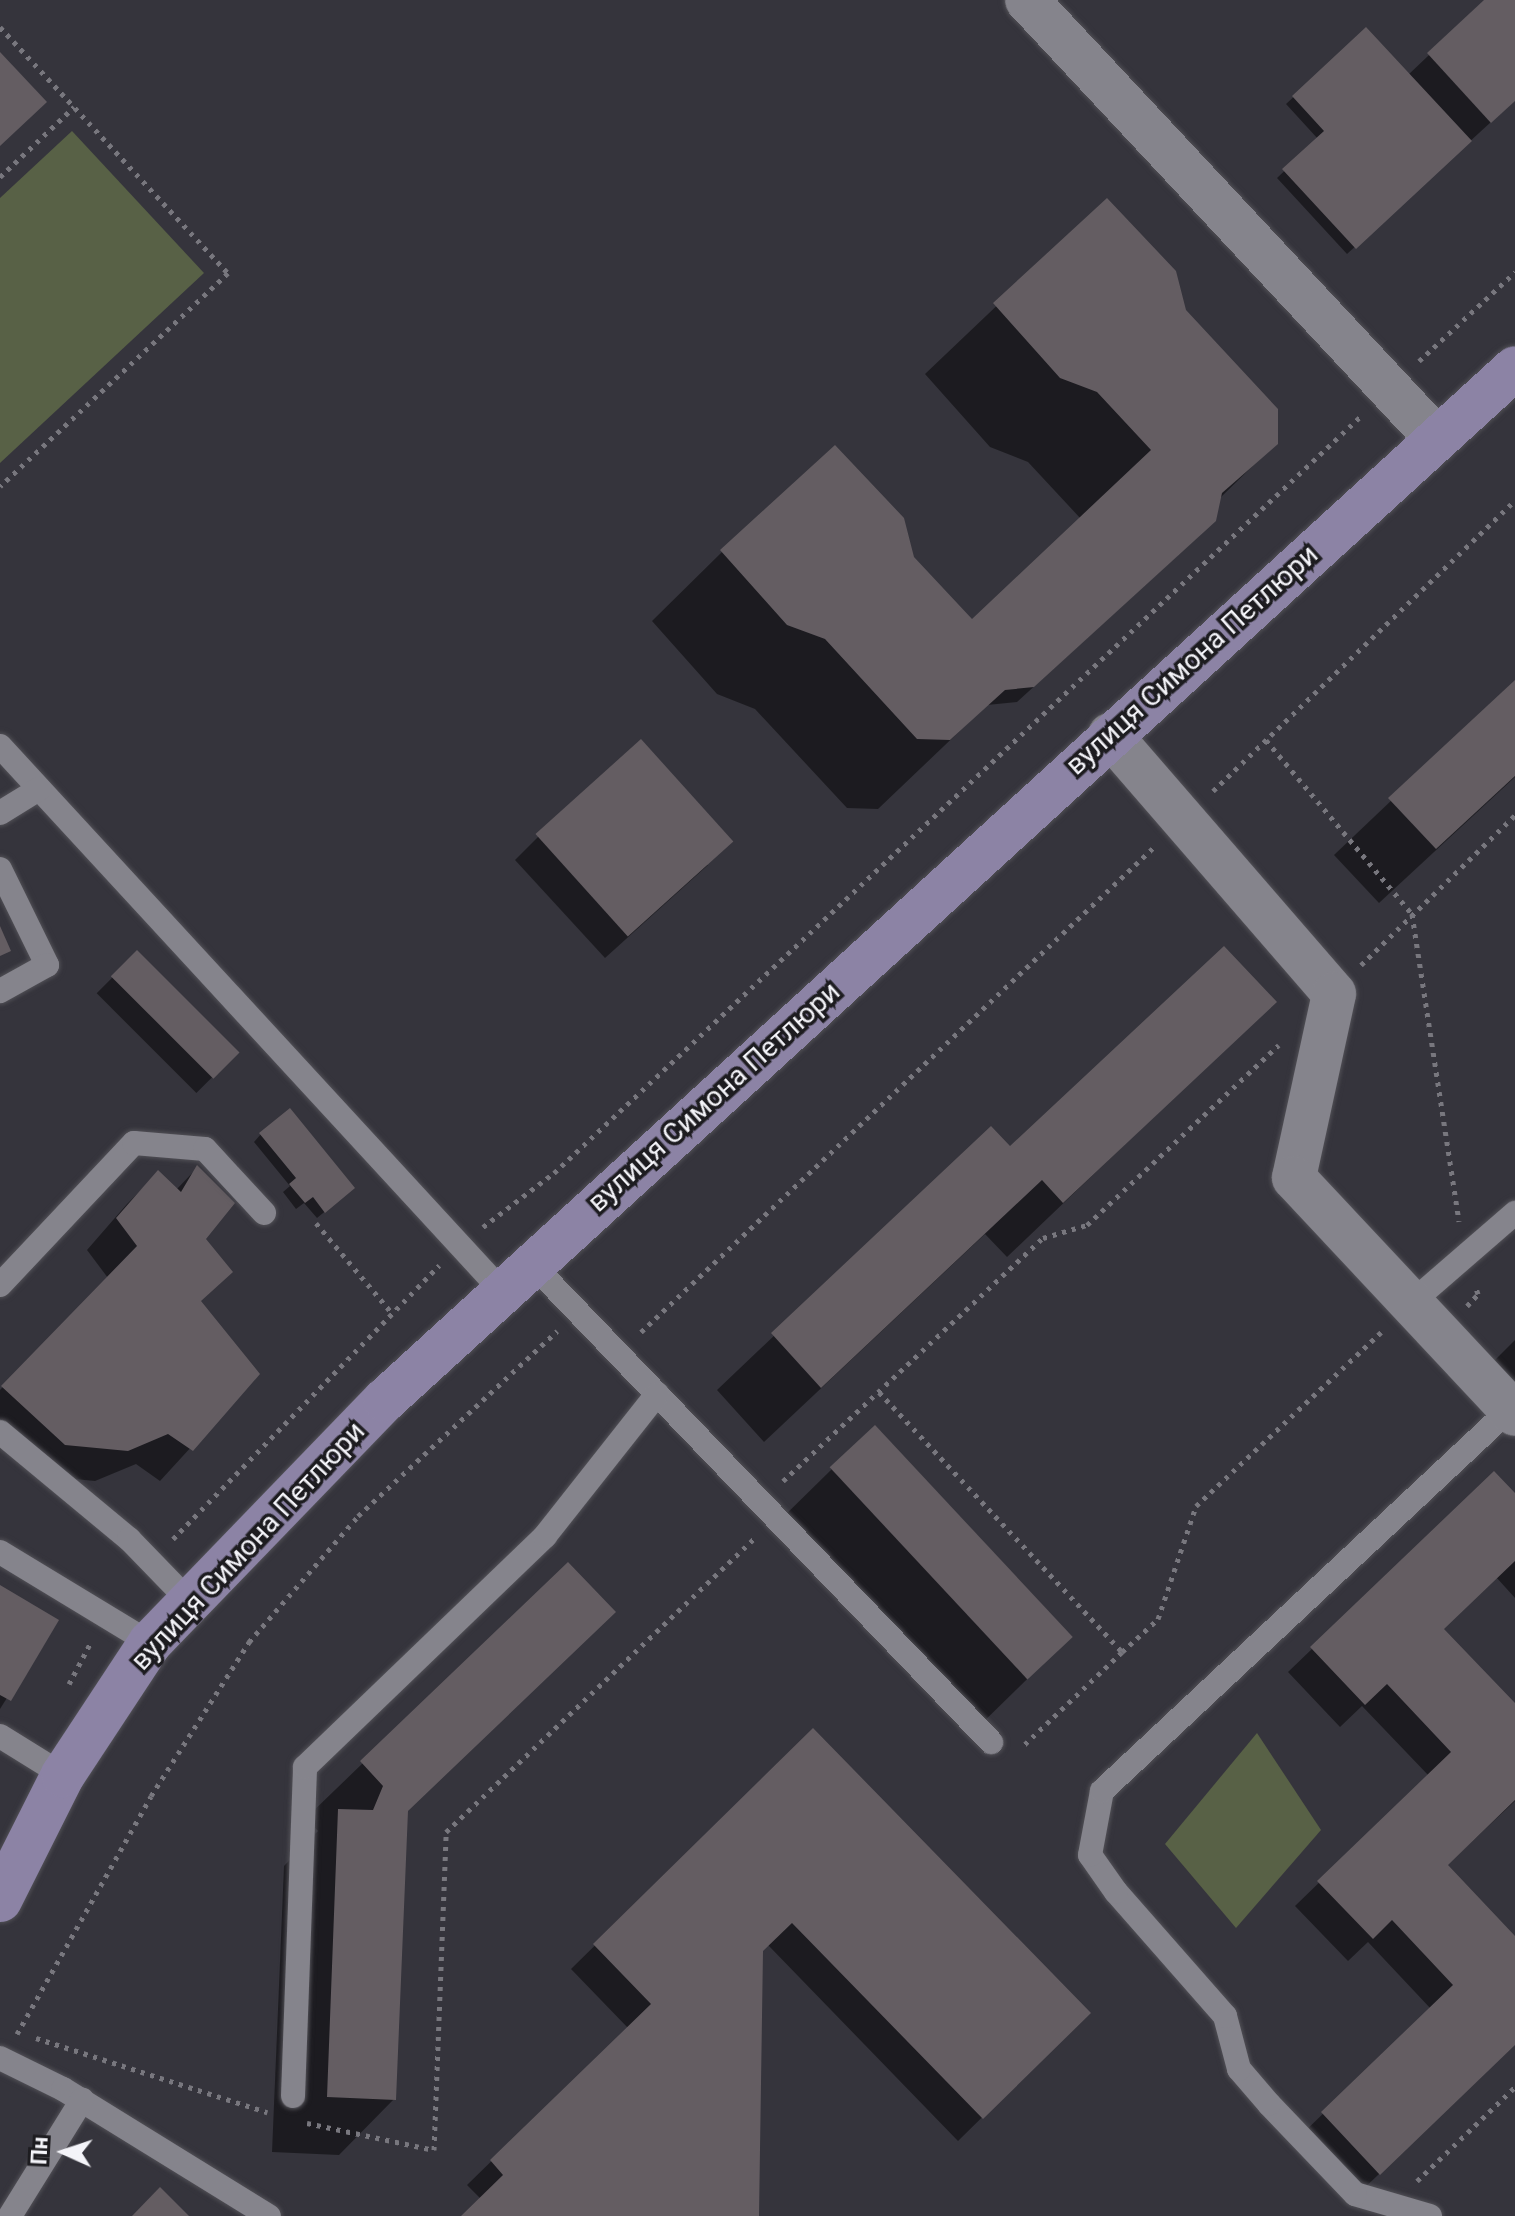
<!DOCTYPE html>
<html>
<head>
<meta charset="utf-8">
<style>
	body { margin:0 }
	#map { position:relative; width:1515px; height:2216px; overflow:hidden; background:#35343c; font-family:Roboto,sans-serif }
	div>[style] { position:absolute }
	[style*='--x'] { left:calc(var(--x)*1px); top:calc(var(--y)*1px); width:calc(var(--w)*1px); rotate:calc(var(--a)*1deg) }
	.green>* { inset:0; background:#586146 }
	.shadow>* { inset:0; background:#0007; transform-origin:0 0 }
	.building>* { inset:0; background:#645d62; transform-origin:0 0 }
	.path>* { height:5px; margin-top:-2.5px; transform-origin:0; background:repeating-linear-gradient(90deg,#78777e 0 4px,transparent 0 10px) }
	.roads { filter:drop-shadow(0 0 2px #515056) drop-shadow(0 0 2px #515056) }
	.lane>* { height:24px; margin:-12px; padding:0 12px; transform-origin:12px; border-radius:12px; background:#85848c }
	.street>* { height:44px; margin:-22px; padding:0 22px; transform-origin:22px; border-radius:22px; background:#85848c }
	.secondary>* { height:44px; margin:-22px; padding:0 22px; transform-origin:22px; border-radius:22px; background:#8c83a5 }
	span { translate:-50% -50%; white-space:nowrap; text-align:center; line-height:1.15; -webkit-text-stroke:7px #1d1c20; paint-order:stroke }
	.street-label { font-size:28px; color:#f4f4f9 }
	.north { position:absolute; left:24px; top:2112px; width:80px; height:80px; -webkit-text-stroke:6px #1d1c20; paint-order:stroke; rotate:273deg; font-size:22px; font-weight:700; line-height:32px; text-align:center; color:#f4f4f9 }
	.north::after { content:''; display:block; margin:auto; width:28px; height:36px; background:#f4f4f9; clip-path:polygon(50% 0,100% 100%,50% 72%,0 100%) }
</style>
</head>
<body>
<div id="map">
	<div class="green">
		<i style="clip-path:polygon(72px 131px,204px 273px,0 463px,0 198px)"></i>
		<i style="clip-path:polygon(1257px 1733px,1321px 1830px,1236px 1928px,1165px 1844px)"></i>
	</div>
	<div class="shadow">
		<i style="clip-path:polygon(1487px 0,1515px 0,1515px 100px,1347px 254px,1277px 178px,1318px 139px,1286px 104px,1366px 30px,1408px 75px)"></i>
		<i style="clip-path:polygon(1107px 201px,1276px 443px,1219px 499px,1198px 537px,1017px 702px,987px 705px,878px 809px,847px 808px,755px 709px,717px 694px,652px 621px,722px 552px,912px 558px,972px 622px,1081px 519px,1028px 462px,990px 447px,925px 374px)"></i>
		<i style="clip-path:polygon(1515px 683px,1515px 777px,1379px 903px,1334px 855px)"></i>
		<i style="clip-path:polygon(539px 836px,708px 865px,605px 958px,515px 860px)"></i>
		<i style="left:137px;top:953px;width:141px;height:57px;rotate:45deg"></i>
		<i style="clip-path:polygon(1274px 1002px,1007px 1257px,985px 1234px,764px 1442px,717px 1390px,991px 1129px,1010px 1149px)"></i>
		<i style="clip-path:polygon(261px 1134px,345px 1195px,317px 1218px,304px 1203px,296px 1209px,283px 1192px,290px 1186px,254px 1142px)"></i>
		<i style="clip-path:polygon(197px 1168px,199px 1302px,258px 1374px,160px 1481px,136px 1464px,95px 1481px,34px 1475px,0 1444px,0 1390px,108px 1278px,87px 1250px,127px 1204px,158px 1173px,176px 1190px)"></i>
		<i style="clip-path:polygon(1515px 1340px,1515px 1408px,1482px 1373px)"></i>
		<i style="clip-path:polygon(832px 1469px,1070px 1637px,971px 1734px,776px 1524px)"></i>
		<i style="clip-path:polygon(1494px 1474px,1515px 1496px,1515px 1598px,1496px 1577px,1441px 1630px,1515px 1706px,1515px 1801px,1446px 1866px,1515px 1939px,1515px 2044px,1355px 2197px,1299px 2137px,1431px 2009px,1368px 1942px,1348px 1961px,1295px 1906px,1429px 1776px,1362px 1706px,1340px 1727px,1288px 1672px)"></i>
		<i style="clip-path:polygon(568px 1565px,406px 1813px,394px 2099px,339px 2155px,272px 2152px,284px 1866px,318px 1831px,306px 1818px)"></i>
		<i style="clip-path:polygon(0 1587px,56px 1620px,0 1709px)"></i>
		<i style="clip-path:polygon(813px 1731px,1088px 2013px,958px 2141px,768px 1945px,761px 1951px,757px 2216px,464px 2216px,481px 2199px,467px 2185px,628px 2028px,571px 1969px)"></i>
	</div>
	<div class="building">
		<i style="clip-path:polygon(1484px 0,1515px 0,1515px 101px,1491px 123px,1427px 53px)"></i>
		<i style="clip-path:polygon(1366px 27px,1472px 141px,1356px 249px,1282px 169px,1324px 131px,1292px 96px)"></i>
		<i style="clip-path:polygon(0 52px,47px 102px,0 146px)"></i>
		<i style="clip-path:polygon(1107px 198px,1176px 271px,1186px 310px,1278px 409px,1278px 444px,1222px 493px,1216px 521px,1034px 687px,1005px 690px,950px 740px,917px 739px,825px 639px,787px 625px,720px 550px,835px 445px,904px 518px,914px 557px,972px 619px,1151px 450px,1097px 392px,1060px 378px,993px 303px)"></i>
		<i style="clip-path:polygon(1515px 680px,1515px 776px,1436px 849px,1388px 798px)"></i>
		<i style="left:641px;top:739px;width:138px;height:142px;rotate:48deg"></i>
		<i style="clip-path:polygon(0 926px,11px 951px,0 956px)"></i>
		<i style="clip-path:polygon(1224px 946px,1277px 1002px,1063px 1203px,1042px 1180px,821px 1388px,771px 1333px,991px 1126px,1010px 1146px)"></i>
		<i style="left:137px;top:950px;width:145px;height:37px;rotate:45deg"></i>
		<i style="clip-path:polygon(290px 1108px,355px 1188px,325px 1213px,313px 1197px,305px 1203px,289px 1184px,296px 1178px,259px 1133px)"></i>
		<i style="clip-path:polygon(197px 1165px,235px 1203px,206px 1239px,233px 1272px,201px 1301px,260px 1374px,193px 1451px,168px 1434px,128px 1451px,65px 1445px,1px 1386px,137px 1246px,116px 1218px,158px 1170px,181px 1192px)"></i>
		<i style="left:875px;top:1425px;width:290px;height:62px;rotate:47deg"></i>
		<i style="clip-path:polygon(1494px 1471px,1515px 1493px,1515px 1561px,1444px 1629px,1515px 1703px,1515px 1800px,1448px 1865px,1515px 1936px,1515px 2045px,1380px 2175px,1321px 2112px,1453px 1985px,1392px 1920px,1373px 1939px,1317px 1881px,1451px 1752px,1387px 1684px,1365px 1705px,1310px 1647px)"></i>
		<i style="clip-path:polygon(568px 1562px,616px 1612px,408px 1811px,396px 2100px,327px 2097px,338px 1809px,373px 1810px,383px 1786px,360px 1761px)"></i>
		<i style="clip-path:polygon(0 1585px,59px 1620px,11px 1701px,0 1695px)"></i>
		<i style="clip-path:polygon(813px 1728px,1091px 2013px,983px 2119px,792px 1923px,763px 1951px,759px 2216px,461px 2216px,503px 2175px,490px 2160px,651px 2004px,593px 1944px)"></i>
		<i style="clip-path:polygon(160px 2187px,189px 2216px,132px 2216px)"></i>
	</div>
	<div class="path">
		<i style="--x:0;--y:27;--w:335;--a:47.2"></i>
		<i style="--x:228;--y:273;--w:312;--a:136.9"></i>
		<i style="--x:0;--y:177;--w:102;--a:-43.4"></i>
		<i style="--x:1419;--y:361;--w:131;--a:-42.8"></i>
		<i style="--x:1266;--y:740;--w:227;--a:50"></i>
		<i style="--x:1412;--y:914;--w:311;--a:81.3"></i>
		<i style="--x:1213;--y:791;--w:419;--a:-43.9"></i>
		<i style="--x:1361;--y:965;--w:215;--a:-44.2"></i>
		<i style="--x:316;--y:1223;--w:115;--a:49.9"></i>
		<i style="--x:483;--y:1227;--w:89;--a:-37.3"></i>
		<i style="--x:554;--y:1173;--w:1105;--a:-43.17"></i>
		<i style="--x:1467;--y:1306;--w:16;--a:-47"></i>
		<i style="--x:1478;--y:1294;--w:6;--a:-108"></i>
		<i style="--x:641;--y:1332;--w:706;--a:-43.39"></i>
		<i style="--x:879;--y:1392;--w:356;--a:46.9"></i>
		<i style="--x:1122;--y:1652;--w:138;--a:136.5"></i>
		<i style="--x:783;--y:1481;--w:356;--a:-43.1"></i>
		<i style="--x:1043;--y:1238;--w:46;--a:-16.5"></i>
		<i style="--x:1087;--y:1225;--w:263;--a:-43.2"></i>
		<i style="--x:173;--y:1539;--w:382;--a:-45.8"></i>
		<i style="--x:1122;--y:1652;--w:49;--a:-42.5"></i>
		<i style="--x:1158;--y:1619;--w:119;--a:-71.4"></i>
		<i style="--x:1196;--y:1506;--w:254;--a:-43.2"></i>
		<i style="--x:69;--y:1684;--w:45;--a:-62.3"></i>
		<i style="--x:17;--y:2034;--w:273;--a:-60.6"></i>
		<i style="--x:151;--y:1796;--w:183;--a:-57.5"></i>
		<i style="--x:249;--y:1642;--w:167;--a:-49.1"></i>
		<i style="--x:358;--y:1516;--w:272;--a:-42.9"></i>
		<i style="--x:36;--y:2038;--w:243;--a:17.8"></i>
		<i style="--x:307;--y:2123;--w:130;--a:12"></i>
		<i style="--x:434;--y:2150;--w:318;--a:-87.8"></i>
		<i style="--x:446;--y:1832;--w:427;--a:-43.6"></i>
		<i style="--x:1417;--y:2181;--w:136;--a:-43.8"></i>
	</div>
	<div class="roads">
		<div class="lane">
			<i style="--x:0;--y:746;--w:741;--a:47.35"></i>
			<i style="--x:0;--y:813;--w:46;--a:-31.6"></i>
			<i style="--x:0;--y:869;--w:107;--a:63.9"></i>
			<i style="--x:47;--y:965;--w:54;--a:151"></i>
			<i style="--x:532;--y:1264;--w:663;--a:46.16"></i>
			<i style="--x:0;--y:1285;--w:195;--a:-46.7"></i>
			<i style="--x:134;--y:1143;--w:71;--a:4.8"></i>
			<i style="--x:205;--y:1149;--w:87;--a:47.3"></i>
			<i style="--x:1411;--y:1303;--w:138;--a:-40.9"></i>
			<i style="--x:0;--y:1432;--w:168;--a:39.7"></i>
			<i style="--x:129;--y:1539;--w:86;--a:45.9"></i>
			<i style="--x:0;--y:1552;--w:175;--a:31.2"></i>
			<i style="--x:0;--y:1736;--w:74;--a:31.8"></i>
			<i style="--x:0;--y:2058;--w:70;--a:26.2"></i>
			<i style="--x:63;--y:2089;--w:242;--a:31.7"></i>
			<i style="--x:293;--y:2096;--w:329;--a:-87.9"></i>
			<i style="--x:305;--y:1767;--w:333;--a:-43.9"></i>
			<i style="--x:545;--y:1536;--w:181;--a:-51.7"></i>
			<i style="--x:10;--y:2216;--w:137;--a:-58.2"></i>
			<i style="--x:1430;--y:2216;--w:78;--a:-163.7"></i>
			<i style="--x:1355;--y:2194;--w:124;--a:-133.7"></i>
			<i style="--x:1269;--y:2104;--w:46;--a:-130.6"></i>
			<i style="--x:1239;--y:2069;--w:55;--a:-104.8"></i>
			<i style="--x:1225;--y:2016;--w:165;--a:-131.3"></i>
			<i style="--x:1116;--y:1892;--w:45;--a:-125.1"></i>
			<i style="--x:1090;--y:1855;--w:65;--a:-79.4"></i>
			<i style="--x:1102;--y:1791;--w:559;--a:-43.11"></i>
		</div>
		<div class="street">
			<i style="--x:1027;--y:0;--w:599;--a:46.96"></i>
			<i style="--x:1110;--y:735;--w:342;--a:49.1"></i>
			<i style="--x:1334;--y:994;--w:188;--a:102.3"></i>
			<i style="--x:1294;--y:1178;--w:323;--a:46.9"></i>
		</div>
		<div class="secondary">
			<i style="--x:0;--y:1900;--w:140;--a:-63.3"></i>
			<i style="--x:63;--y:1775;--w:158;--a:-56.6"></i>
			<i style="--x:150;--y:1643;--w:338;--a:-46"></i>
			<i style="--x:385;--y:1400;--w:1530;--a:-42.4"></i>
		</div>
	</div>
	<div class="street-label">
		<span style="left:1192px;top:660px;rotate:-42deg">вулиця Симона Петлюри</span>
		<span style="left:714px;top:1097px;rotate:-42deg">вулиця Симона Петлюри</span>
		<span style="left:248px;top:1546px;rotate:-47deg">вулиця Симона Петлюри</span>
	</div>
	<div class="north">Пн</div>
</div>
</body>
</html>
